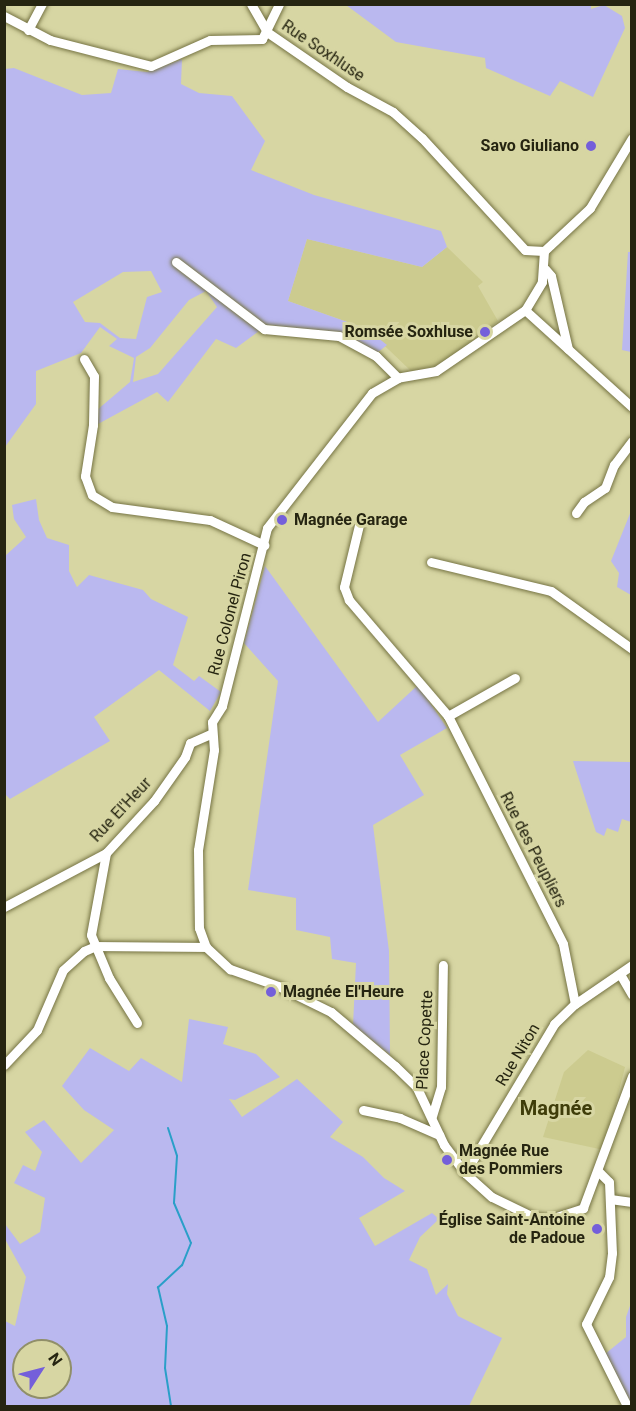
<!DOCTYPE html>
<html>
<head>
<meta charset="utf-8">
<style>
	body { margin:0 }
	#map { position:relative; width:636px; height:1411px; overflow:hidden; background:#d7d6a3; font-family:Roboto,sans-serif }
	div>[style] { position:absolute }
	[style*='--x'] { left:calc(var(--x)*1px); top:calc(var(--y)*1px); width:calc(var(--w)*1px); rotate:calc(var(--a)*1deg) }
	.built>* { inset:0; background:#cccb8f }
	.green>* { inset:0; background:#bab8ef }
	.stream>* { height:2px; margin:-1px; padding:0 1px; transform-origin:1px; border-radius:1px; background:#2a9fc8 }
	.roads { filter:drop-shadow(0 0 2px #767444) drop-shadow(0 0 2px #767444) }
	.minor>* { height:9px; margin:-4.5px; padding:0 4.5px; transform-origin:4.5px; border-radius:4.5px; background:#fff }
	.dots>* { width:16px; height:16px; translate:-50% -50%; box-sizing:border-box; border:3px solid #d7d6a3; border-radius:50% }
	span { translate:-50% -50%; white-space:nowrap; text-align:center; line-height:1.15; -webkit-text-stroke:6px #d7d6a3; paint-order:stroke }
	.street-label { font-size:16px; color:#262511 }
	.poi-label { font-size:16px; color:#262511; font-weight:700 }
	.right { translate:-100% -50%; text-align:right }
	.left { translate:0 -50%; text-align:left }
	.quarter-label { font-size:20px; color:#3f3d0a; font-weight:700 }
	.frame { position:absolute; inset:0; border:6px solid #262511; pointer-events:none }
	.north { position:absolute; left:12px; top:1339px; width:60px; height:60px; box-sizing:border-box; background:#d7d6a3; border:2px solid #908f69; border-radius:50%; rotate:54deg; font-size:16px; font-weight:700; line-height:24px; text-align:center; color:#262511 }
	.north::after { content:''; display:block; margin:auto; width:21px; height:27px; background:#745fda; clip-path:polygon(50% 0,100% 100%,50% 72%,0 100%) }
</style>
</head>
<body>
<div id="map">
	<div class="built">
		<i style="clip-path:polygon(307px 239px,422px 267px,447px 247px,483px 282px,478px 286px,498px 321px,442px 365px,411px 371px,367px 329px,288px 301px)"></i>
		<i style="clip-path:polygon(588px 1050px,625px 1067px,604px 1150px,543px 1137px,564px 1072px)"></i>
	</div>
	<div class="green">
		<i style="clip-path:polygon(591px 4px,591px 9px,604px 5px,622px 16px,625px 28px,593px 97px,560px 81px,550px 96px,486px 68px,485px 58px,396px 42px,346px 5px)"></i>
		<i style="clip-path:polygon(evenodd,182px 59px,181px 84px,199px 93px,232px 96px,265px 141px,251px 170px,314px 195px,441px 231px,447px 247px,422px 267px,307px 239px,288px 301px,367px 329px,387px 345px,377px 353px,346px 334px,267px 325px,236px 348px,216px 339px,168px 402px,157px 392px,98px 424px,97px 410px,130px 382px,134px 358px,109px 346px,117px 339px,100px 327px,81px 353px,36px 371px,36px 404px,5px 447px,5px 69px,14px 68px,82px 95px,111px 93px,118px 69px,147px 72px,182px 59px,151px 271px,162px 292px,147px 297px,136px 339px,120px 338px,100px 323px,85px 322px,73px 302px,123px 272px,151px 271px,182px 59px,206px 291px,217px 307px,158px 374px,133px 382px,136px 357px,150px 348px,189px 300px,206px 291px)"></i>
		<i style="clip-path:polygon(628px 252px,632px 252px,631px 352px,622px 350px)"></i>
		<i style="clip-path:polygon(36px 499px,39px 520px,47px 538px,69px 545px,69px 571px,77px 587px,89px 575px,143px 590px,151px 599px,188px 617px,173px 665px,194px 681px,199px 676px,221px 692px,210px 711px,159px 670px,94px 717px,110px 741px,10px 799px,4px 793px,5px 556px,26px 537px,14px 519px,12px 505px)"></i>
		<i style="clip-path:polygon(631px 511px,631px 595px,617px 587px,619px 573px,611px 561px)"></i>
		<i style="clip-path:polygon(265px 566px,378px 722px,418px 685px,447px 728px,400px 755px,424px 795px,373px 825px,389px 951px,390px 1055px,353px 1025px,356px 963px,332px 959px,330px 937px,296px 930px,296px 898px,248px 890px,278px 681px,244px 643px)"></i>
		<i style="clip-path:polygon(573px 761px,631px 762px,631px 822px,622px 819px,618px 832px,607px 828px,604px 836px,596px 832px)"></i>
		<i style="clip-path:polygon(evenodd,189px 1019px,228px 1027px,223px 1044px,256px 1054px,280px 1077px,235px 1100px,229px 1099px,242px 1117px,297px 1079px,343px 1122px,330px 1137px,363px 1157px,384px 1178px,405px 1191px,359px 1218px,375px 1246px,432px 1213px,439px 1219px,420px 1237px,409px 1260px,427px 1269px,436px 1295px,448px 1284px,447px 1294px,458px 1316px,502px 1338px,469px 1406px,5px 1406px,5px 1321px,15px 1326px,26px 1277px,5px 1239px,5px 1224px,20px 1244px,40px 1232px,45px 1198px,14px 1183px,23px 1165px,35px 1171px,42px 1152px,25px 1132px,44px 1120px,81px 1163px,114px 1130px,84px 1110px,62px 1086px,90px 1048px,129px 1071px,141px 1058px,182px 1082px,189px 1019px,24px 1351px,60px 1351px,60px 1387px,24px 1387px,24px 1351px)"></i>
		<i style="clip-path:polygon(631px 1303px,631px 1403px,605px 1354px,626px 1337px,626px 1317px)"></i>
	</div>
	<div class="stream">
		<i style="--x:168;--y:1128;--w:29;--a:72"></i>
		<i style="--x:177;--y:1156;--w:47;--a:93.7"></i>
		<i style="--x:174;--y:1203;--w:43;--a:67"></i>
		<i style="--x:191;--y:1243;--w:24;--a:112"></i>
		<i style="--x:182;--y:1265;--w:33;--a:137"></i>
		<i style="--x:158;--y:1287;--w:40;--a:77"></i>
		<i style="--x:167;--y:1326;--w:42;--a:92.7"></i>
		<i style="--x:165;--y:1368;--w:38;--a:81"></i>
	</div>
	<div class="roads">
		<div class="minor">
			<i style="--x:251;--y:4;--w:32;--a:60"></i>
			<i style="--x:267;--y:32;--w:97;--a:34.5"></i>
			<i style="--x:347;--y:87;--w:52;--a:28.5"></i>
			<i style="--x:393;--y:112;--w:39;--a:42"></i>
			<i style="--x:422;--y:138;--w:152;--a:47.4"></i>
			<i style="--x:525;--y:250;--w:19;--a:3"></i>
			<i style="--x:4;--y:16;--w:52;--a:27.6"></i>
			<i style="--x:50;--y:40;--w:104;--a:14.4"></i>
			<i style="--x:151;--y:66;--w:64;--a:-23.8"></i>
			<i style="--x:210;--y:40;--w:52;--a:-1.1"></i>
			<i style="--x:262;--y:39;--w:39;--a:-64"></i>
			<i style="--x:28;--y:30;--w:30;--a:-62"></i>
			<i style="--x:632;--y:138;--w:82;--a:121"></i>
			<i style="--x:590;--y:208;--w:63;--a:136.9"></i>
			<i style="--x:544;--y:251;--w:31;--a:94"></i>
			<i style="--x:542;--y:282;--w:33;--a:121"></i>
			<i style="--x:525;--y:310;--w:108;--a:145.6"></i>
			<i style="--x:436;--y:371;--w:39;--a:170"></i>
			<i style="--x:398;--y:378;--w:30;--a:150"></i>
			<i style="--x:372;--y:393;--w:171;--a:127.9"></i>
			<i style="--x:267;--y:528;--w:184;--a:104.2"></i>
			<i style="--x:222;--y:706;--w:19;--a:122"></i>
			<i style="--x:212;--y:722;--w:28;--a:86"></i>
			<i style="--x:214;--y:750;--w:101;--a:99.1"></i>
			<i style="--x:198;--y:850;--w:78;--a:89.3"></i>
			<i style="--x:199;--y:928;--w:20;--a:70"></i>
			<i style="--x:206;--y:947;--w:33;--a:43"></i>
			<i style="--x:230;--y:969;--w:51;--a:19.5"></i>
			<i style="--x:278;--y:986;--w:59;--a:26.1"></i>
			<i style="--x:331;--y:1012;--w:84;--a:40.2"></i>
			<i style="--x:395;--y:1066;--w:29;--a:44"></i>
			<i style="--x:416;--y:1086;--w:65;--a:64.6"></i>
			<i style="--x:444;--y:1145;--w:35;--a:53"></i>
			<i style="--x:465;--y:1173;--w:36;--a:42"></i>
			<i style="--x:492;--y:1197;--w:46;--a:26"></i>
			<i style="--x:533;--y:1217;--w:17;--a:7"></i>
			<i style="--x:550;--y:1219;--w:35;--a:-18"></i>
			<i style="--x:583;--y:1208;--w:141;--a:-69.6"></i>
			<i style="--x:176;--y:262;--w:111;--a:37.3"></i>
			<i style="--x:264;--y:329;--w:75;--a:5.3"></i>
			<i style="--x:339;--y:336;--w:42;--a:28.4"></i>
			<i style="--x:376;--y:356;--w:31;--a:45"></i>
			<i style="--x:545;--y:269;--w:9;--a:49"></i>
			<i style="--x:551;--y:276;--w:75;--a:76.9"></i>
			<i style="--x:525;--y:310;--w:144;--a:42.2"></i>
			<i style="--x:84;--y:359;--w:20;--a:60"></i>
			<i style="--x:94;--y:376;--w:49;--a:91.2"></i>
			<i style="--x:93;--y:425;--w:52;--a:98.9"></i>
			<i style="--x:85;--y:476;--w:20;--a:70"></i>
			<i style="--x:92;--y:495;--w:23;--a:31"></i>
			<i style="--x:112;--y:507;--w:99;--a:7.6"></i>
			<i style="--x:210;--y:520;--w:60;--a:24.8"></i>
			<i style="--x:576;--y:513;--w:14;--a:-54"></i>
			<i style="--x:584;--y:502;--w:25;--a:-34"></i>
			<i style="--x:605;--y:488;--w:25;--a:-69"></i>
			<i style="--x:614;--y:465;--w:30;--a:-53"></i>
			<i style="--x:359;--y:525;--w:64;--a:103.6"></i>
			<i style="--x:344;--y:587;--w:14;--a:69"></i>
			<i style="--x:349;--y:600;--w:153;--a:49.5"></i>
			<i style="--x:448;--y:716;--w:255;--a:63.2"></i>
			<i style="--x:563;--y:944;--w:61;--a:78.7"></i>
			<i style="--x:431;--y:562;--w:123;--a:13.6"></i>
			<i style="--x:551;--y:591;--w:100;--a:35.6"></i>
			<i style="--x:448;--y:716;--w:77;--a:-29.6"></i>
			<i style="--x:106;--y:853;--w:83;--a:100.4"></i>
			<i style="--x:91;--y:935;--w:47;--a:67.3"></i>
			<i style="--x:109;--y:978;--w:53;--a:58.1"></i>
			<i style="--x:4;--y:907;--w:115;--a:-27.9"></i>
			<i style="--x:106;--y:853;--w:71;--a:-47.3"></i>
			<i style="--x:154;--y:801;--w:54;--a:-54.8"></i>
			<i style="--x:185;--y:757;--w:15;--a:-70"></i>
			<i style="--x:190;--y:743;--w:22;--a:-24"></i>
			<i style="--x:620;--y:974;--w:24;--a:60"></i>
			<i style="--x:4;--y:1065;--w:48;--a:-46.7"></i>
			<i style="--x:37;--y:1030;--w:65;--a:-66.6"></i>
			<i style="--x:63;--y:970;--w:28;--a:-42"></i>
			<i style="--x:84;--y:951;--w:13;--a:-23"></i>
			<i style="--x:96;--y:946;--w:110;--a:0.5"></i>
			<i style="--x:363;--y:1110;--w:38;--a:12"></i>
			<i style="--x:400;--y:1118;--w:43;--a:23.6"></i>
			<i style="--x:432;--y:1116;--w:30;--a:-73"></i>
			<i style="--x:441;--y:1087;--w:122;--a:-89.1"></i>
			<i style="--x:599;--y:1172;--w:14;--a:45"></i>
			<i style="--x:609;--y:1182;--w:71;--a:87.6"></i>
			<i style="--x:612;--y:1253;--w:24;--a:97"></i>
			<i style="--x:609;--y:1277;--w:52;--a:116.1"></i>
			<i style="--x:586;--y:1324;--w:92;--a:63.4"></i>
			<i style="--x:465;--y:1173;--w:174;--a:-59.1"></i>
			<i style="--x:554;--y:1024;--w:29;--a:-44"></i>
			<i style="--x:575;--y:1004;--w:69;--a:-34.4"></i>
			<i style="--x:610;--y:1199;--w:22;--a:8"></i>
		</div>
	</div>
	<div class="dots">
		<i style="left:591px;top:146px;background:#745fda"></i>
		<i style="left:485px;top:332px;background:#745fda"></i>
		<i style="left:282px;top:520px;background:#745fda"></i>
		<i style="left:271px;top:992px;background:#745fda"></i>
		<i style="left:447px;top:1160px;background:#745fda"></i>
		<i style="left:597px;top:1229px;background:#745fda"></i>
	</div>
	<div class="street-label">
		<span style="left:323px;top:51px;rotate:34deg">Rue Soxhluse</span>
		<span style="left:230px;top:614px;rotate:-75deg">Rue Colonel Piron</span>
		<span style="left:121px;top:810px;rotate:-47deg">Rue El'Heur</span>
		<span style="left:533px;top:850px;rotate:63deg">Rue des Peupliers</span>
		<span style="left:425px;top:1040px;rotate:-87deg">Place Copette</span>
		<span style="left:518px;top:1055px;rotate:-59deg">Rue Niton</span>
	</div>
	<div class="poi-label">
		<span class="right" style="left:579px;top:146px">Savo Giuliano</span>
		<span class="right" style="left:473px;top:332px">Romsée Soxhluse</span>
		<span class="left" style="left:294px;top:520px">Magnée Garage</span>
		<span class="left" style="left:283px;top:992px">Magnée El'Heure</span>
		<span class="left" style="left:459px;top:1160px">Magnée Rue<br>des Pommiers</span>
		<span class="right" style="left:585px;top:1229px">Église Saint-Antoine<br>de Padoue</span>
	</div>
	<div class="quarter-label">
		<span style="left:556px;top:1108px">Magnée</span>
	</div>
	<div class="frame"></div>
	<div class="north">N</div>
</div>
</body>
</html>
